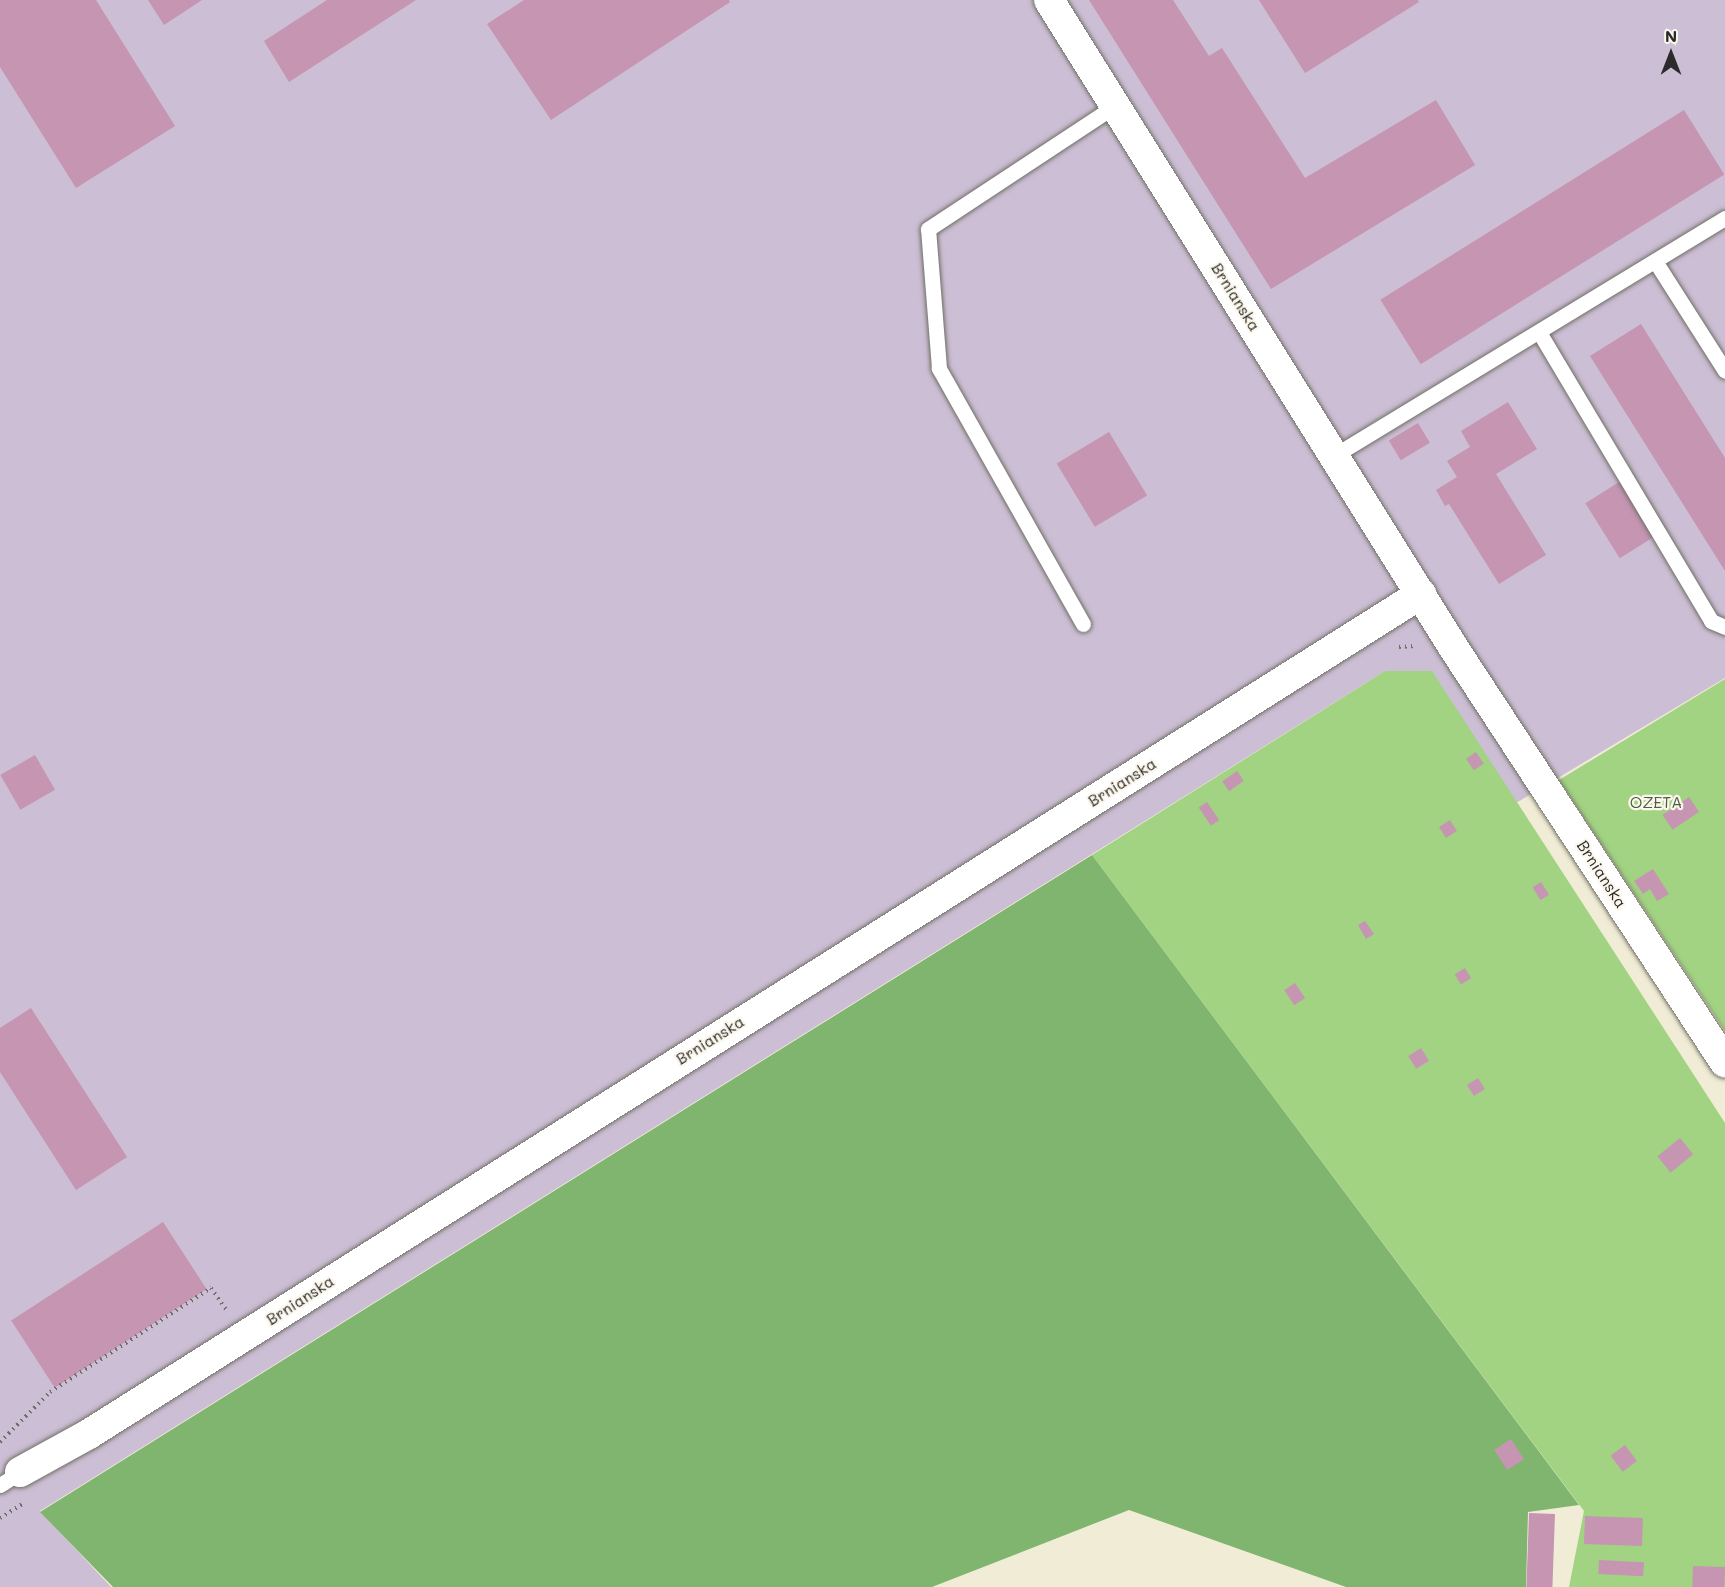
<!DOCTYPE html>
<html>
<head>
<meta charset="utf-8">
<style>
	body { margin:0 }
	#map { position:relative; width:1725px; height:1587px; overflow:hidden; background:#f1ecd5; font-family:Mali,sans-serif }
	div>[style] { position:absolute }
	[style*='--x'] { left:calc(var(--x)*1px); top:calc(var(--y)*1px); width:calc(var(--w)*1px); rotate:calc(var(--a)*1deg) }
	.industrial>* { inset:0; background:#ccbed4 }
	.green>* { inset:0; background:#a1d382 }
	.forest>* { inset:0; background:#80b570 }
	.building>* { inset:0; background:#c595b2; transform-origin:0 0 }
	.path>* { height:4px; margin-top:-2px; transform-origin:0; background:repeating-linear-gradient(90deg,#706f66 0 1.5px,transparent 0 6px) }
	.roads { filter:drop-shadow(0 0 2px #706f66) drop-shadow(0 0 2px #706f66) }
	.lane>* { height:15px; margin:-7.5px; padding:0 7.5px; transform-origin:7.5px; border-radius:7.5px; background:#fff }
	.street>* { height:30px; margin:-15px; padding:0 15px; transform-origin:15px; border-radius:15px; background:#fff }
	span { translate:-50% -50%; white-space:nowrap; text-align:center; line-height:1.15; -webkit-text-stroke:4.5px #fbf7ec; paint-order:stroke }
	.street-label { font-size:16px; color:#2b2b2b }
	.park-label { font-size:16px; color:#4e5d45 }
	.north { position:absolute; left:1641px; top:24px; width:60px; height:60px; -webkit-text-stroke:4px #fbf7ec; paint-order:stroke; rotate:0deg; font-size:16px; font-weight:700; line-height:24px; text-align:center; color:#2b2b2b }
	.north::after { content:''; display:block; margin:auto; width:21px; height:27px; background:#2b2b2b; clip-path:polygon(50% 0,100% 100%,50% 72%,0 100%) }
</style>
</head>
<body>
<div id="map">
	<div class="industrial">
		<i style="clip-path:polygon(0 0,1725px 0,1725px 678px,1516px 803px,1385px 671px,40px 1511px,111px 1587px,0 1587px)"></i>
	</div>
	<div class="green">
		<i style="clip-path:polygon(1385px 671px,1432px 671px,1725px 1123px,1725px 1587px,1569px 1587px,1584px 1511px,1092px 855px)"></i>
		<i style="clip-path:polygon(1725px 679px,1725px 1031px,1559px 780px)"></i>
	</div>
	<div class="forest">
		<i style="clip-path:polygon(1092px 855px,1579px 1505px,1528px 1512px,1526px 1587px,1346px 1587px,1129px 1510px,932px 1587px,113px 1587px,40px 1512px)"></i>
	</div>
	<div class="building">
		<i style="clip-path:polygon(0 0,96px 0,175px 126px,76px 188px,0 67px)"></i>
		<i style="clip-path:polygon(148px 0,202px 0,164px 25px)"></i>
		<i style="clip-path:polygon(327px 0,416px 0,289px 82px,264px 41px)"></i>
		<i style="clip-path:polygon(524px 0,729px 0,730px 2px,551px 120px,487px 24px)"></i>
		<i style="clip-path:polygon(1089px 0,1173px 0,1209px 56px,1222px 48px,1305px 178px,1436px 100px,1475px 165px,1271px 289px)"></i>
		<i style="clip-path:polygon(1259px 0,1418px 0,1419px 2px,1305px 73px)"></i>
		<i style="left:1684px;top:110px;width:76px;height:358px;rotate:58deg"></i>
		<i style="clip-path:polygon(1641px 324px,1725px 458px,1725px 571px,1590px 356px)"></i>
		<i style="clip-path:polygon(1508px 402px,1537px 449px,1496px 474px,1546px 555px,1499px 584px,1449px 504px,1445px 506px,1436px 490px,1457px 477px,1447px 461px,1470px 447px,1461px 431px)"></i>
		<i style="left:1418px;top:423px;width:23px;height:34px;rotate:59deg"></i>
		<i style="left:1109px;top:432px;width:74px;height:61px;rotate:59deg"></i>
		<i style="left:1632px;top:474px;width:65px;height:55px;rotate:58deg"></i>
		<i style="left:1476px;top:752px;width:14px;height:12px;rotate:56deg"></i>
		<i style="left:35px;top:755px;width:40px;height:40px;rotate:60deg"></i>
		<i style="left:1237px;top:771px;width:12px;height:18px;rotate:55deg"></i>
		<i style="left:1689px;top:797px;width:18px;height:32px;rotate:56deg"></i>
		<i style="left:1207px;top:802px;width:22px;height:10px;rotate:56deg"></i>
		<i style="left:1450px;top:820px;width:13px;height:13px;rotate:58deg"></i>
		<i style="clip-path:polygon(1653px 869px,1669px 894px,1657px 901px,1650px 889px,1643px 894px,1634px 881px)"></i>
		<i style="left:1541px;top:882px;width:15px;height:10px;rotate:58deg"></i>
		<i style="clip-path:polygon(1365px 921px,1374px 934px,1366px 939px,1358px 925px)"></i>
		<i style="left:1465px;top:968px;width:12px;height:12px;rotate:59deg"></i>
		<i style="left:1295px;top:983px;width:18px;height:13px;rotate:56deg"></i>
		<i style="clip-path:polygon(31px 1008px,127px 1157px,76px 1190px,0 1072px,0 1028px)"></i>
		<i style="left:1421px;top:1048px;width:15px;height:15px;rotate:58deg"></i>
		<i style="left:1478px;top:1078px;width:13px;height:13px;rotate:58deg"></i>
		<i style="left:1680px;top:1138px;width:21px;height:29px;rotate:51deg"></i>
		<i style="left:163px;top:1222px;width:80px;height:181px;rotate:57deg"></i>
		<i style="left:1511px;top:1439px;width:24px;height:20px;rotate:57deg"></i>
		<i style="left:1625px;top:1445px;width:20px;height:18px;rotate:53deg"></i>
		<i style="left:1529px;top:1513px;width:26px;height:74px;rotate:2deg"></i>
		<i style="left:1585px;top:1516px;width:58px;height:28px;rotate:2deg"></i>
		<i style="left:1599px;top:1560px;width:45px;height:14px;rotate:3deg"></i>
		<i style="left:1693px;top:1566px;width:32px;height:21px;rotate:2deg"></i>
	</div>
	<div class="path">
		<i style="--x:1399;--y:647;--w:16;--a:-4"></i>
		<i style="--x:0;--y:1442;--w:71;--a:-45"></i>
		<i style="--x:50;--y:1392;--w:192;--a:-32.9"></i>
		<i style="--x:211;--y:1288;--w:28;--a:55"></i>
		<i style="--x:0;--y:1518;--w:26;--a:-32"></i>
	</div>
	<div class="roads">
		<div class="lane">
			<i style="--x:1655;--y:261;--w:130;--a:57.5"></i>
			<i style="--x:1539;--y:332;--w:336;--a:59.2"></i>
			<i style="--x:1711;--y:621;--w:15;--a:23"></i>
			<i style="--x:1335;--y:455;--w:456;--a:-31.3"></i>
			<i style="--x:1083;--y:624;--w:294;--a:-119.4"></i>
			<i style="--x:939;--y:368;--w:139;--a:-94.5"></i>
			<i style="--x:928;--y:229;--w:225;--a:-33.4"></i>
			<i style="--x:0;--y:1485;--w:24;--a:-33"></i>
		</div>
		<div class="street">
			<i style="--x:1049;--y:0;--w:766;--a:58.01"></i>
			<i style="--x:1455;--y:650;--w:493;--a:56.8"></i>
			<i style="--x:20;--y:1472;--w:79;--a:-28.8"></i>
			<i style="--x:89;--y:1434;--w:1575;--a:-32.24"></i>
		</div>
	</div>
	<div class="street-label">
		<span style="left:1236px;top:297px;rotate:58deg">Brnianska</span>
		<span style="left:1122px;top:782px;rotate:-32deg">Brnianska</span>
		<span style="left:1602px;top:874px;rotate:57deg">Brnianska</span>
		<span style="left:710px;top:1040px;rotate:-32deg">Brnianska</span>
		<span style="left:300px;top:1300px;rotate:-33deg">Brnianska</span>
	</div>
	<div class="park-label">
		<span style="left:1656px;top:802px">OZETA</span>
	</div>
	<div class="north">N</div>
</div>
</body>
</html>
